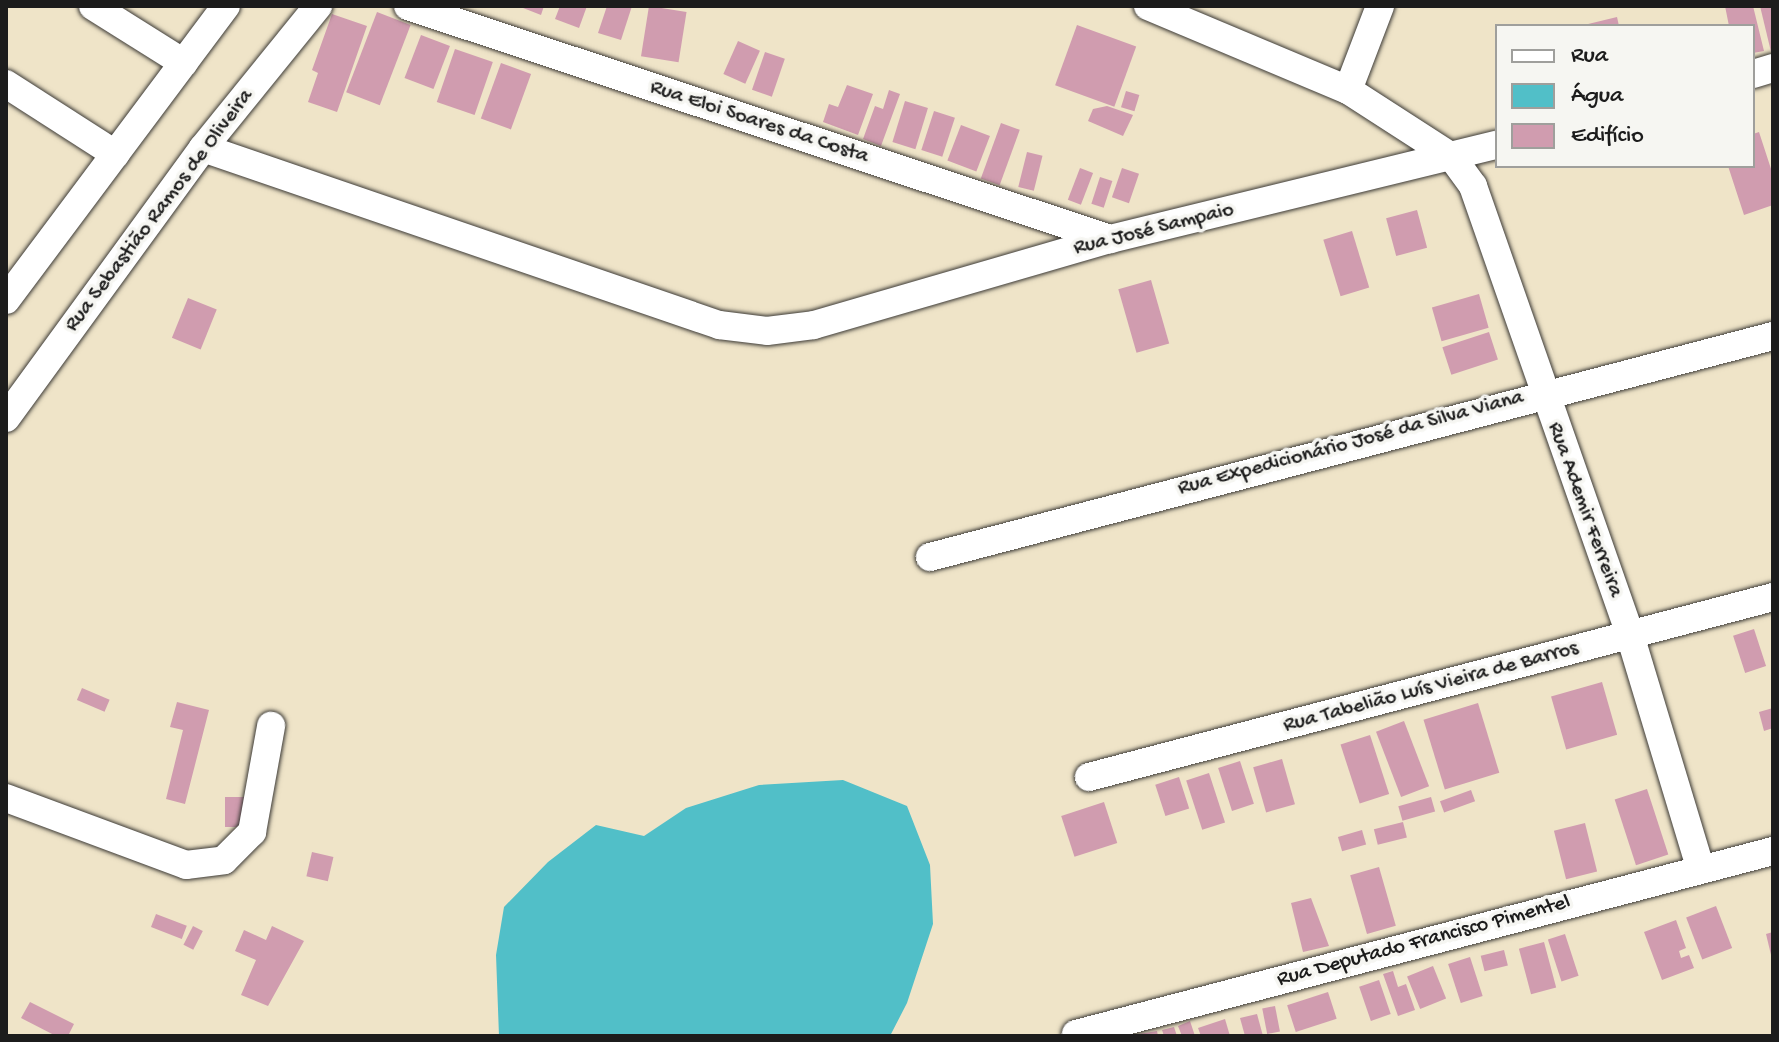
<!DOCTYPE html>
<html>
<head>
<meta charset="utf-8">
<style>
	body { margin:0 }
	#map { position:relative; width:1779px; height:1042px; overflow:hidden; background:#efe4c8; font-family:"Gochi Hand",sans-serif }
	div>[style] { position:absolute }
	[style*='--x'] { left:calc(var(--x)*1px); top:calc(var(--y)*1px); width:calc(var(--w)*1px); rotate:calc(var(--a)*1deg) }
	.water>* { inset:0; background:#51bfc8 }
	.building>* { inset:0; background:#d09caf; transform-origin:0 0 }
	.roads { filter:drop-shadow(0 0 2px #3c3a36) drop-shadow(0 0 2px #3c3a36) }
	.minor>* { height:28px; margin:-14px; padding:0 14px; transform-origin:14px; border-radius:14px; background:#fff }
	span { translate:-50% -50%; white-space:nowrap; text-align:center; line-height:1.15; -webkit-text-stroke:7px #f6f6f2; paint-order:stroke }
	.street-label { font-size:22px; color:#1c1c1c }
	.frame { position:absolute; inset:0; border:8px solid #1c1c1c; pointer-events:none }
	.legend { position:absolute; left:1495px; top:24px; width:260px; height:144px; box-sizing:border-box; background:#f6f6f2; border:2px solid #9f9f9c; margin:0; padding:10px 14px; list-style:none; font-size:24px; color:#1c1c1c }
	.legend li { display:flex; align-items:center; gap:16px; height:40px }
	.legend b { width:40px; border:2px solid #9f9f9c }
</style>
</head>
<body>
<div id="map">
	<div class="water">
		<i style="clip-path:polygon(843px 780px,907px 806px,930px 865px,933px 924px,907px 1003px,890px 1036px,499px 1036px,496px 955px,504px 907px,548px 862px,596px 825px,644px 836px,686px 808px,759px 785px)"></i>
	</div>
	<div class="building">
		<i style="clip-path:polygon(518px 6px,544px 6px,541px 15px)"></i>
		<i style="clip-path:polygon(560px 6px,587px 6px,579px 28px,555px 19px)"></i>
		<i style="clip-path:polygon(607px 6px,632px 6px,621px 40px,598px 33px)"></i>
		<i style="left:649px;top:6px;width:38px;height:51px;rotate:9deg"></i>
		<i style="clip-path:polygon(1725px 6px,1753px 6px,1764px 51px,1753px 53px,1753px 26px,1729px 26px)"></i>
		<i style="clip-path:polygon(1760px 6px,1773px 6px,1773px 56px,1772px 56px)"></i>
		<i style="left:377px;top:12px;width:36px;height:86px;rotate:21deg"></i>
		<i style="clip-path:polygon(332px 14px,367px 26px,337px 112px,308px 102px,318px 73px,312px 70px)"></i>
		<i style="clip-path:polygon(1617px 17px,1619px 26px,1584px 26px,1584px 25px)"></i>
		<i style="left:1077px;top:25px;width:63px;height:64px;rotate:20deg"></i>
		<i style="left:421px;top:35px;width:31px;height:46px;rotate:21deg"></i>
		<i style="left:738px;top:41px;width:24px;height:36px;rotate:24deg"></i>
		<i style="left:455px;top:49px;width:40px;height:56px;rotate:19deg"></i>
		<i style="left:765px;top:52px;width:21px;height:40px;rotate:19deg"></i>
		<i style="left:501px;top:63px;width:32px;height:59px;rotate:20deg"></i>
		<i style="clip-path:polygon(847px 85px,873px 94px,858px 135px,823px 122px,829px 104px,838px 107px)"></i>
		<i style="clip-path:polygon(889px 90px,900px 94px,881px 146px,863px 139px,875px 106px,883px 109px)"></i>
		<i style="left:1126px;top:91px;width:14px;height:17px;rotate:17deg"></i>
		<i style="left:905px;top:101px;width:24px;height:43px;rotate:17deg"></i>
		<i style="clip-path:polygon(1107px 106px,1133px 115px,1123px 136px,1088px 121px,1093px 109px)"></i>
		<i style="left:934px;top:111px;width:22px;height:41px;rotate:18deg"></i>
		<i style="left:1001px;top:123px;width:20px;height:59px;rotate:20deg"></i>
		<i style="left:961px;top:125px;width:31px;height:38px;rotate:21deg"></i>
		<i style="clip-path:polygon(1759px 132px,1773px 175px,1773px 205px,1744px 215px,1728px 166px,1753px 166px,1753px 134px)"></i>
		<i style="left:1027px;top:152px;width:16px;height:36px;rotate:14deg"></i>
		<i style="left:1080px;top:168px;width:14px;height:34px;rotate:21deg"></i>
		<i style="left:1122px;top:168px;width:18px;height:31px;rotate:19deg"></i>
		<i style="left:1100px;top:177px;width:13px;height:28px;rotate:18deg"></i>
		<i style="left:1417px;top:210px;width:39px;height:32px;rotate:75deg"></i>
		<i style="left:1352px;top:231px;width:59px;height:30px;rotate:73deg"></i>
		<i style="left:1151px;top:280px;width:66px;height:34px;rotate:74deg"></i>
		<i style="left:1479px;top:294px;width:35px;height:49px;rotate:74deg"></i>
		<i style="left:188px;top:298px;width:31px;height:43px;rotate:22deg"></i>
		<i style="left:1489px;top:332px;width:29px;height:49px;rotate:72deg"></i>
		<i style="left:1754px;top:629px;width:39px;height:22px;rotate:72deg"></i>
		<i style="left:1602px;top:682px;width:55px;height:53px;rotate:74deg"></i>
		<i style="left:82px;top:688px;width:30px;height:13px;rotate:23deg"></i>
		<i style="clip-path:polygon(177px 702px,209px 710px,185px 804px,166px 799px,183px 730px,170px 727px)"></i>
		<i style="left:1478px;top:703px;width:73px;height:57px;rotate:73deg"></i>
		<i style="clip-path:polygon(1773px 708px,1773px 728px,1764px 731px,1759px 712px)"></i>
		<i style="left:1404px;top:721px;width:70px;height:30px;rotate:69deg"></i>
		<i style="left:1370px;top:735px;width:62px;height:31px;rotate:72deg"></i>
		<i style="left:1282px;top:759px;width:47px;height:30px;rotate:74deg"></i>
		<i style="left:1240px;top:761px;width:45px;height:23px;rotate:72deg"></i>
		<i style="left:1209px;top:773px;width:52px;height:24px;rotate:72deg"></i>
		<i style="left:1179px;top:777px;width:33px;height:25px;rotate:72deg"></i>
		<i style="left:1647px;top:789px;width:69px;height:34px;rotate:72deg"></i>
		<i style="left:1471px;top:790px;width:12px;height:33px;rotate:70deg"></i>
		<i style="left:225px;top:797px;width:20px;height:30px"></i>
		<i style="left:1431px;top:797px;width:15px;height:34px;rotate:74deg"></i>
		<i style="left:1104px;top:802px;width:43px;height:45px;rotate:72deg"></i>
		<i style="left:1403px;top:822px;width:16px;height:30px;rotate:76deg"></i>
		<i style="left:1585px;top:823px;width:50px;height:32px;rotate:76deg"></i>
		<i style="left:1362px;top:830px;width:15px;height:25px;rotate:74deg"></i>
		<i style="left:312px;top:852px;width:22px;height:25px;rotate:13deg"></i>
		<i style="left:1379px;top:867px;width:61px;height:30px;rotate:74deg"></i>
		<i style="clip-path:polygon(1311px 898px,1329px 946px,1303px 952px,1291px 903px)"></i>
		<i style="left:1716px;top:906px;width:45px;height:32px;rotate:69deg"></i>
		<i style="left:156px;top:914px;width:33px;height:14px;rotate:21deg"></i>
		<i style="clip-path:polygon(1676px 920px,1686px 948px,1679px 951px,1681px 958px,1689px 955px,1694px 968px,1662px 980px,1644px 932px)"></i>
		<i style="left:193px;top:926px;width:11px;height:21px;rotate:27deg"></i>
		<i style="clip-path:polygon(272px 926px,304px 941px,268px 1006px,241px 995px,256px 960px,235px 951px,244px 930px,266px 940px)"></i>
		<i style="clip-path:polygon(1773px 932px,1773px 959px,1772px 959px,1766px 934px)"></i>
		<i style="left:1565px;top:934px;width:44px;height:18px;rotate:72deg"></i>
		<i style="left:1544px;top:942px;width:47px;height:26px;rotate:75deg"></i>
		<i style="left:1504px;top:950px;width:16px;height:24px;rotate:76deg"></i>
		<i style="left:1470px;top:957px;width:41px;height:23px;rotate:72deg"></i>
		<i style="left:1433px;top:966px;width:35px;height:28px;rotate:68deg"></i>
		<i style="clip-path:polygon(1393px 971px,1398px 987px,1406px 984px,1415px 1010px,1398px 1016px,1383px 974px)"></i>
		<i style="left:1379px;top:980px;width:36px;height:21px;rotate:71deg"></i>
		<i style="left:1328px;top:992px;width:28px;height:43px;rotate:72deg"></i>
		<i style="clip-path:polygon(30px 1002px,74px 1024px,68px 1036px,56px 1036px,21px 1018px)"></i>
		<i style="left:1275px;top:1006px;width:26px;height:13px;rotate:79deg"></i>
		<i style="clip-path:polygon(1257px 1014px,1263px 1036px,1245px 1036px,1240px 1018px)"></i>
		<i style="clip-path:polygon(1225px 1019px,1230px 1036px,1201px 1036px,1198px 1028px)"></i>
		<i style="clip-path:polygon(1190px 1021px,1195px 1036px,1182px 1036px,1178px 1026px)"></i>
		<i style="clip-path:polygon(1174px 1027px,1177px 1036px,1164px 1036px,1162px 1030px)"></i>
		<i style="clip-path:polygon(1157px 1031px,1158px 1036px,1139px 1036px,1139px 1034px)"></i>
	</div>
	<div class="roads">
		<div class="minor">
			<i style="--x:93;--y:6;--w:107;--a:32.1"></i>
			<i style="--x:408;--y:6;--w:740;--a:18.36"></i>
			<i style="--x:1148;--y:6;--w:217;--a:22.8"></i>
			<i style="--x:1348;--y:90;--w:124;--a:32.8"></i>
			<i style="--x:1452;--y:157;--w:36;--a:54"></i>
			<i style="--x:1473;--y:186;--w:476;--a:70.7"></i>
			<i style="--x:1630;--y:635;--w:245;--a:73.2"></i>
			<i style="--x:1753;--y:74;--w:21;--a:-17"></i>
			<i style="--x:6;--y:84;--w:130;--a:32.7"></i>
			<i style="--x:1348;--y:90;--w:90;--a:-69.1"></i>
			<i style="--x:203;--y:148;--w:546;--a:18.93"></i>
			<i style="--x:719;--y:325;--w:48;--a:7.1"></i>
			<i style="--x:767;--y:331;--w:47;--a:-7.3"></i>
			<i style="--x:814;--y:325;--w:308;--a:-16.2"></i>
			<i style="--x:1110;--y:239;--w:398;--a:-13.7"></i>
			<i style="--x:6;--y:300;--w:367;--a:-53.2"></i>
			<i style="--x:6;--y:418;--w:334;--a:-53.9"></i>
			<i style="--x:203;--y:148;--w:183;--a:-51"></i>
			<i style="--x:930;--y:557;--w:871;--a:-14.69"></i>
			<i style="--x:1089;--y:777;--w:707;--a:-14.74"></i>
			<i style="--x:6;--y:798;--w:192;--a:20.4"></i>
			<i style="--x:186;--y:865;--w:38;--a:-7"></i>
			<i style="--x:224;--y:860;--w:40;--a:-45"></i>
			<i style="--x:252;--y:832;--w:108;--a:-79.8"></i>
			<i style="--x:1076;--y:1034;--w:721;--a:-14.71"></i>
		</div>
	</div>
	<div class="street-label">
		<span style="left:759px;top:123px;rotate:18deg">Rua Eloi Soares da Costa</span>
		<span style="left:160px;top:211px;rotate:-53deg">Rua Sebastião Ramos de Oliveira</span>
		<span style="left:1154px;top:230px;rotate:-14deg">Rua José Sampaio</span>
		<span style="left:1351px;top:444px;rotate:-15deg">Rua Expedicionário José da Silva Viana</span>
		<span style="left:1584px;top:510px;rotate:70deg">Rua Ademir Ferreira</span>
		<span style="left:1431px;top:688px;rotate:-15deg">Rua Tabelião Luís Vieira de Barros</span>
		<span style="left:1424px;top:942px;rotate:-15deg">Rua Deputado Francisco Pimentel</span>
	</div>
	<div class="frame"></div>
	<ul class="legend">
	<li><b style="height:10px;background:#fff"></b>Rua</li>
	<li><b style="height:22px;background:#51bfc8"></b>Água</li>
	<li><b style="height:22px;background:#d09caf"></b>Edifício</li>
	</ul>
</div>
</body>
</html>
